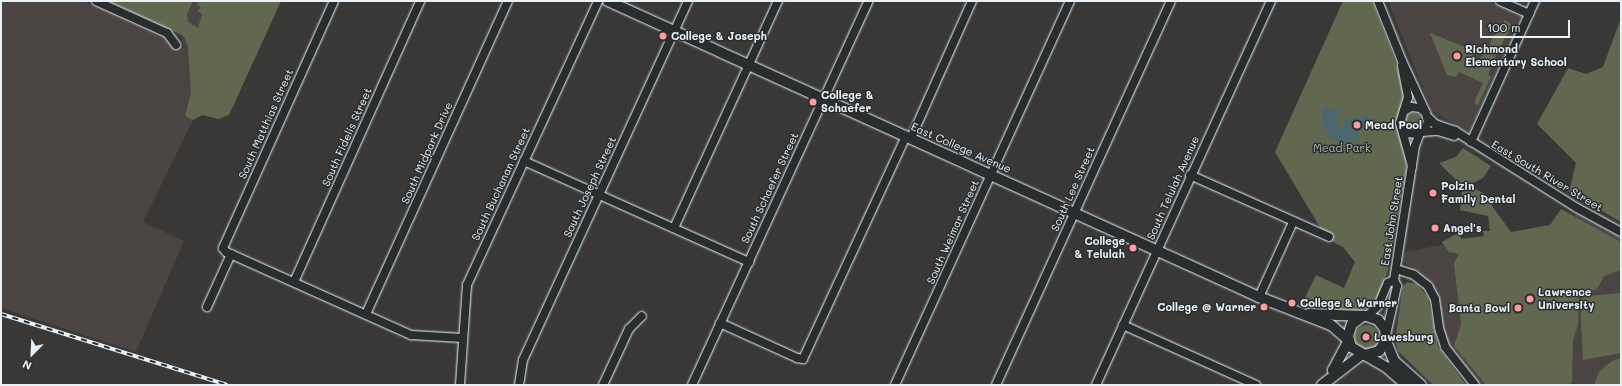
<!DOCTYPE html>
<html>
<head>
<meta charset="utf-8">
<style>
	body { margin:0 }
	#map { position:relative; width:1622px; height:386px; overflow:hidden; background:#393837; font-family:Mali,sans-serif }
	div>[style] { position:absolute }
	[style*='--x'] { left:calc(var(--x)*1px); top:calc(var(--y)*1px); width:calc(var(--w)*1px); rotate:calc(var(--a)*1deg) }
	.built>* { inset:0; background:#4a4542 }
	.green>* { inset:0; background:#61684f }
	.round { border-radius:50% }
	.water>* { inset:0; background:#4b686f }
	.roads { filter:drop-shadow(0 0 1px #e8f1f8) drop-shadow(0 0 1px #e8f1f8) }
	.minor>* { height:8px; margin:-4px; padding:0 4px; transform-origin:4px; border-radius:4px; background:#2a2d2e }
	.major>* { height:10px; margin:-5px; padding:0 5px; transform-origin:5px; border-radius:5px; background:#2a2d2e }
	.rail>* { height:3.5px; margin-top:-1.75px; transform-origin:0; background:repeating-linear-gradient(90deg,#2a2d2e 0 6px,#e8f1f8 0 12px); box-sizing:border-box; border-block:1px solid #e8f1f8 }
	.dots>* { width:11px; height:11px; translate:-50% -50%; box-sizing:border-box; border:2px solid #2a2d2e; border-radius:50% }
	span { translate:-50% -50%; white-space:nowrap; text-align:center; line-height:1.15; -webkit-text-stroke:3px #2a2d2e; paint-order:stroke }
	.poi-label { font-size:11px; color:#e8f1f8; font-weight:700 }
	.left { translate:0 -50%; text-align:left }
	.right { translate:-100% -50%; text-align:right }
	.street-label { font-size:11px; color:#e8f1f8 }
	.park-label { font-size:11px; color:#b2bab4 }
	.frame { position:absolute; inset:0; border:2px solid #e8f1f8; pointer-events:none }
	.north { position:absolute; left:12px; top:334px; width:40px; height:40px; -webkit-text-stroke:3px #2a2d2e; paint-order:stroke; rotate:204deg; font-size:11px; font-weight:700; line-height:16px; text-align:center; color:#e8f1f8 }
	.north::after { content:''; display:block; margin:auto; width:14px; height:18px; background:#e8f1f8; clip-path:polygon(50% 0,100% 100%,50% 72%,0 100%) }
	.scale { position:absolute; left:1480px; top:20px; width:90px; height:18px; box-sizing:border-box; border:2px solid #e8f1f8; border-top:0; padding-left:5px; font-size:12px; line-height:14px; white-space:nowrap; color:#e8f1f8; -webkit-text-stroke:3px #2a2d2e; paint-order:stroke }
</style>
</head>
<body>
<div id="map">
	<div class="built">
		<i style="clip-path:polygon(1px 1px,83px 1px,186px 49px,180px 34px,108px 1px,281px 1px,229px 115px,219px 119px,202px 115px,193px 120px,143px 222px,184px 241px,136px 352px,1px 308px)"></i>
		<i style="clip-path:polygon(1388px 1px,1488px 1px,1521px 17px,1469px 133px,1432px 111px)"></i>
		<i style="clip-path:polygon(1578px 214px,1621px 237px,1621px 385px,1481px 385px,1448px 343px,1443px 330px,1440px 302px,1435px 289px,1419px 272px,1403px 262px,1404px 252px,1550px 225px)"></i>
	</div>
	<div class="green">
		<i style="clip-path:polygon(108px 1px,193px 1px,187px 14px,188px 22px,198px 28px,202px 14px,198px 11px,201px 7px,197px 5px,198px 1px,281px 1px,229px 115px,219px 119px,202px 115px,193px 120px,185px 116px,191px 93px,188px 46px,184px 36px)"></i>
		<i style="clip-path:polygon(1343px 1px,1372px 1px,1395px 60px,1405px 98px,1397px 121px,1406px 160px,1406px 172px,1388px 270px,1377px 301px,1369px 308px,1357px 311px,1301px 306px,1316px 275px,1344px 288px,1355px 262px,1343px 247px,1327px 239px,1275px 152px)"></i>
		<i style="clip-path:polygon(1621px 18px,1621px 222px,1569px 192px,1576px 163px,1537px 124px,1568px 68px,1586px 74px,1603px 67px)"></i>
		<i style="clip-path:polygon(1505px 20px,1512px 25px,1496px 55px,1488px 75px,1491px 77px,1478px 105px,1475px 104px,1475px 100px,1483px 83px,1459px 72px,1456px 77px,1447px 75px,1430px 33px,1475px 51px,1468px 65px,1476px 69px,1477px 61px,1487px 51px,1493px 36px,1499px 32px)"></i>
		<i class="round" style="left:1406px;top:113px;width:16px;height:16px"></i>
		<i style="clip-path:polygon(1463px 148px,1491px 166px,1483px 178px,1473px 183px,1472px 187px,1490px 197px,1492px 206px,1511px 232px,1550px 225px,1561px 209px,1621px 242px,1621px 270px,1604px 276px,1597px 289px,1579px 295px,1578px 324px,1573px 341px,1572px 383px,1565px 385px,1486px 385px,1454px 346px,1461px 324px,1454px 263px,1459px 254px,1449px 252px,1442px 242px,1456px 234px,1461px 235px,1461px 239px,1484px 236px,1483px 231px,1490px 231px,1488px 216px,1460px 210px,1462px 190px,1456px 185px,1456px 180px,1439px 163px,1456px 157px)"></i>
		<i style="clip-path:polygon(1407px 282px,1417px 284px,1428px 298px,1438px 347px,1466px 385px,1433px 385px,1398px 351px,1395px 339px,1403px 286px)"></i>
		<i style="clip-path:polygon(1621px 293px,1621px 353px,1583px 360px,1580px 300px,1586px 296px)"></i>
		<i class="round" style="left:1355px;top:325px;width:24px;height:24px"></i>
		<i style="clip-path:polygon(1621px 358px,1621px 385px,1594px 385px,1599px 372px,1612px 361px)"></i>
	</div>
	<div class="water">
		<i style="clip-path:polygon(1326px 106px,1331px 113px,1333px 108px,1340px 111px,1335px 119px,1344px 131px,1344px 120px,1368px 115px,1370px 128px,1358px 130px,1360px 141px,1343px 143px,1333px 140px,1322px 126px,1322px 112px)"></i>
	</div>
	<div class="roads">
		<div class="minor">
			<i style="--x:96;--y:1;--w:78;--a:24.3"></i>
			<i style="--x:167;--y:33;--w:15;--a:53"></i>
			<i style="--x:334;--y:1;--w:271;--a:114.2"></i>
			<i style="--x:223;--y:248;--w:5;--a:53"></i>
			<i style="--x:226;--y:252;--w:203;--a:24.2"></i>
			<i style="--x:411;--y:335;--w:51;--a:3.4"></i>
			<i style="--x:1378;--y:1;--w:65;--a:68.2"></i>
			<i style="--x:1402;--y:61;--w:57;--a:65.2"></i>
			<i style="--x:1500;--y:1;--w:32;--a:24"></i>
			<i style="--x:1402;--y:66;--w:32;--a:79"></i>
			<i style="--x:1408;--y:97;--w:27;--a:107"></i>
			<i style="--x:1400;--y:123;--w:45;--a:74.4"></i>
			<i style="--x:1428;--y:117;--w:10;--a:45"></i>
			<i style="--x:1435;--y:124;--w:21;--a:19"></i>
			<i style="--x:1455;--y:131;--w:144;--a:32.3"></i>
			<i style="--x:1577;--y:208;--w:50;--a:28.6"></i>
			<i style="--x:1402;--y:128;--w:8;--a:40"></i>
			<i style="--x:1408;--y:133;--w:8;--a:7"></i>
			<i style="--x:1416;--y:134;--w:10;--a:-29"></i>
			<i style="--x:1425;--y:129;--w:8;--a:-67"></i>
			<i style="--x:1428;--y:122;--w:9;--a:-103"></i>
			<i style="--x:1426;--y:113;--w:8;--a:-140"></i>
			<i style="--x:1420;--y:108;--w:9;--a:-174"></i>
			<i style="--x:1411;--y:107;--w:8;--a:150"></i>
			<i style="--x:1422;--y:132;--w:16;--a:-4"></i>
			<i style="--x:1438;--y:131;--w:17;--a:17"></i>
			<i style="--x:911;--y:138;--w:150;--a:-66"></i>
			<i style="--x:1471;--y:142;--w:155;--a:-65.6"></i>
			<i style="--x:524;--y:161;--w:247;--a:24.2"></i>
			<i style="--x:1190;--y:175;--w:152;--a:24"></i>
			<i style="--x:674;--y:228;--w:250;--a:-65.4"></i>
			<i style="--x:1396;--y:269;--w:19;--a:18"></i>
			<i style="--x:1414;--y:275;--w:18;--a:38"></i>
			<i style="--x:1428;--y:286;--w:15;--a:62"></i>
			<i style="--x:1435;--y:299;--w:29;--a:82"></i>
			<i style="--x:1439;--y:328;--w:20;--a:72"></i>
			<i style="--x:1445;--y:347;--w:48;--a:51.7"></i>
			<i style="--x:294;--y:282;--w:308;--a:-65.8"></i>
			<i style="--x:1259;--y:297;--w:82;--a:-65.6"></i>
			<i style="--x:207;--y:307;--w:58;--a:-65.6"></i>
			<i style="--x:366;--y:314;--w:344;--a:-65.6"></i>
			<i style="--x:1367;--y:316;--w:15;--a:-42"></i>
			<i style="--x:1378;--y:306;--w:25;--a:-67"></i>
			<i style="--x:1388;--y:283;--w:7;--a:-27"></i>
			<i style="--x:720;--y:323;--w:85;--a:24.4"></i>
			<i style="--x:797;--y:358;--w:6;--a:9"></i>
			<i style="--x:803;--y:359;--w:246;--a:-65.2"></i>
			<i style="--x:1123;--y:325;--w:146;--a:24.3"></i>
			<i style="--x:1386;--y:335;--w:50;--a:-77.3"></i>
			<i style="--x:1397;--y:286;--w:7;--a:-117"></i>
			<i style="--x:1394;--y:280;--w:136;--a:-81.1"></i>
			<i style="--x:1415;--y:146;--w:14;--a:-69"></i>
			<i style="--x:460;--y:385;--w:100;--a:-86"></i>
			<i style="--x:467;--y:285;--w:313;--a:-65.2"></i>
			<i style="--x:519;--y:385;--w:25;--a:-81"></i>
			<i style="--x:523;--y:360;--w:395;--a:-65.3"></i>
			<i style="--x:603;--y:385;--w:62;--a:-65.1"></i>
			<i style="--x:629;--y:329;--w:18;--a:-45"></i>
			<i style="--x:692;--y:385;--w:423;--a:-65.3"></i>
			<i style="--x:895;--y:385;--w:422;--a:-65.5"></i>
			<i style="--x:996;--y:385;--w:422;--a:-65.5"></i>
			<i style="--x:1096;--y:385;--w:422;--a:-65.5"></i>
		</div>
		<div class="major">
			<i style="--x:608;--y:1;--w:715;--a:24.45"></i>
			<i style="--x:1259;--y:297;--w:77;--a:21.3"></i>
			<i style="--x:1331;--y:325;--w:23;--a:41"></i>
			<i style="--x:1309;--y:314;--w:58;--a:2"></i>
			<i style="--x:1367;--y:316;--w:12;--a:20"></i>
			<i style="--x:1378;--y:320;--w:11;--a:52"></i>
			<i style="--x:1385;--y:329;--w:12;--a:85"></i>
			<i style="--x:1386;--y:341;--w:12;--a:125"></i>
			<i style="--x:1379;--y:351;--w:15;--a:164"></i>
			<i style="--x:1365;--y:355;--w:16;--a:-150"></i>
			<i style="--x:1351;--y:347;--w:11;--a:-105"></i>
			<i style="--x:1348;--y:336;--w:13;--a:-72"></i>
			<i style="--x:1352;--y:324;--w:14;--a:-36"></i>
			<i style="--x:1386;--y:341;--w:22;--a:68"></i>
			<i style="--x:1394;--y:361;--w:36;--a:42"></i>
			<i style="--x:1365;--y:355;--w:24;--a:30"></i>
			<i style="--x:1386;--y:367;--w:28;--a:41"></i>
			<i style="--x:1334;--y:374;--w:4;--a:-104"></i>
			<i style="--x:1333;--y:370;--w:32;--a:-62"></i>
			<i style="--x:1322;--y:385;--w:49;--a:-37.6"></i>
		</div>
	</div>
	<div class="rail">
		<i style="--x:1;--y:314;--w:237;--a:17.4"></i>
	</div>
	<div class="dots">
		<i style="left:663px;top:36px;background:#ff9aa2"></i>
		<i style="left:1457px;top:56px;background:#ff9aa2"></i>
		<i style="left:813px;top:102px;background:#ff9aa2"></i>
		<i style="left:1357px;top:125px;background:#ff9aa2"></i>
		<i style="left:1433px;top:193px;background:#ff9aa2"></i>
		<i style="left:1435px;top:228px;background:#ff9aa2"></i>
		<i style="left:1133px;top:248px;background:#ff9aa2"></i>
		<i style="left:1530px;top:299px;background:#ff9aa2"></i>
		<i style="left:1292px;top:303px;background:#ff9aa2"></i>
		<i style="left:1264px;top:307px;background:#ff9aa2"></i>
		<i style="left:1518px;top:308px;background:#ff9aa2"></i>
		<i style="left:1366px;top:337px;background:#ff9aa2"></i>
	</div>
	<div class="poi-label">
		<span class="left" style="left:671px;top:36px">College &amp; Joseph</span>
		<span class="left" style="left:1465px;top:56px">Richmond<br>Elementary School</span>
		<span class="left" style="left:821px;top:102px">College &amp;<br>Schaefer</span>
		<span class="left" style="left:1365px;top:125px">Mead Pool</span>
		<span class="left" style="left:1441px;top:193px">Polzin<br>Family Dental</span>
		<span class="left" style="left:1443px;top:228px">Angel's</span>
		<span class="right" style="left:1125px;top:248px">College<br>&amp; Telulah</span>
		<span class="left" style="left:1538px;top:299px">Lawrence<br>University</span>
		<span class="left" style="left:1300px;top:303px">College &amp; Warner</span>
		<span class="right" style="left:1256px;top:307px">College @ Warner</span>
		<span class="right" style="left:1510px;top:308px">Banta Bowl</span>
		<span class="left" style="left:1374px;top:337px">Lawesburg</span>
	</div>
	<div class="street-label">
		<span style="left:266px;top:124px;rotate:-66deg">South Matthias Street</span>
		<span style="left:347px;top:137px;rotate:-66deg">South Fidelis Street</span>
		<span style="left:961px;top:148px;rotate:24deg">East College Avenue</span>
		<span style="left:427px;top:153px;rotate:-66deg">South Midpark Drive</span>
		<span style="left:1547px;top:176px;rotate:31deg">East South River Street</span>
		<span style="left:501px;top:184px;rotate:-65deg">South Buchanan Street</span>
		<span style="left:590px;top:187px;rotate:-65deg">South Joseph Street</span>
		<span style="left:770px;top:188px;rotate:-65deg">South Schaefer Street</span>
		<span style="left:1173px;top:188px;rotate:-66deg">South Telulah Avenue</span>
		<span style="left:1073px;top:189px;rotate:-66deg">South Lee Street</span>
		<span style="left:1392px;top:221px;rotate:-81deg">East John Street</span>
		<span style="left:953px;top:232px;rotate:-66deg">South Weimar Street</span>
	</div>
	<div class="park-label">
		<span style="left:1342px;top:148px">Mead Park</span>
	</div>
	<div class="frame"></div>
	<div class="north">N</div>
	<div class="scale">100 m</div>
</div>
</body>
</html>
